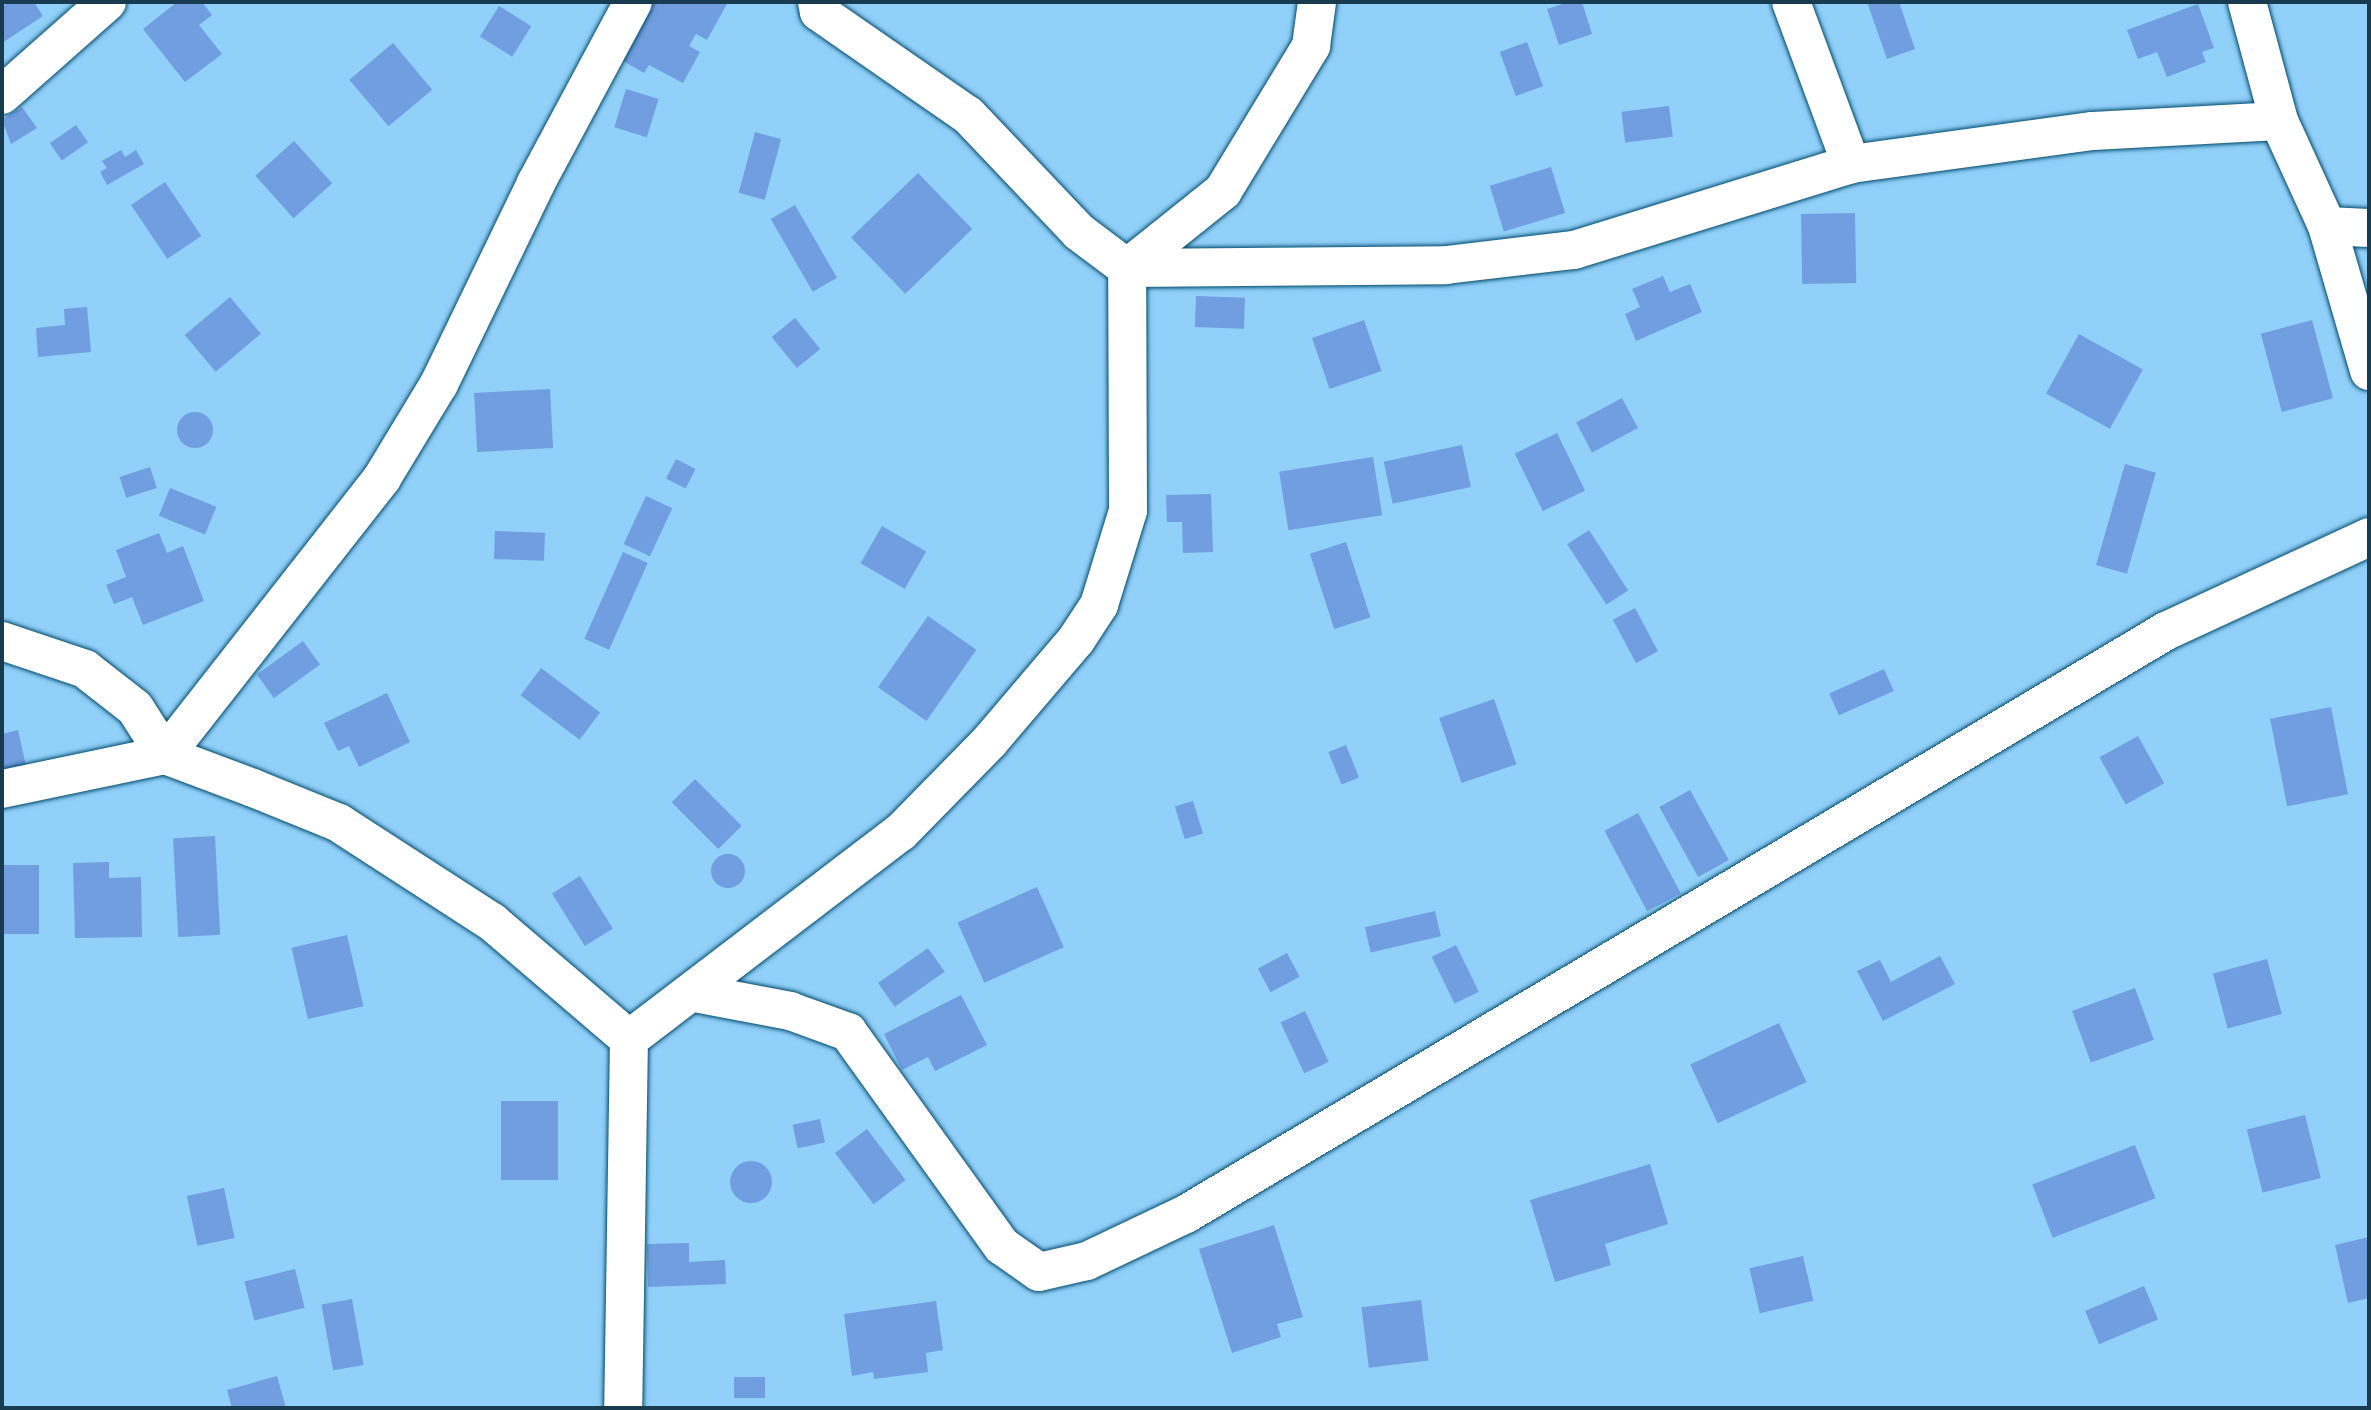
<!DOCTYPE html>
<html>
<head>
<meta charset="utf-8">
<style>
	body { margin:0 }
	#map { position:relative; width:2371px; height:1410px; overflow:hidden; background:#90d0f9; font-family:Lora,serif }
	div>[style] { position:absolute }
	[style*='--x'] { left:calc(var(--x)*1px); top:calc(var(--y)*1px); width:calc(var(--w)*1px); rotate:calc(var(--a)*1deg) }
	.building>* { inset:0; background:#719ee0; transform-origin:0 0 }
	.round { border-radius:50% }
	.roads { filter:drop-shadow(0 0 2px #004a6d) drop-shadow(0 0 2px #004a6d) }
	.minor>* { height:38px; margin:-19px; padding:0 19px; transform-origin:19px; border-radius:19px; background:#fff }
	span { translate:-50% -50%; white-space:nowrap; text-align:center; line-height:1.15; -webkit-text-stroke:8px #90d0f9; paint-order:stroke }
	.frame { position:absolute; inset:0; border:4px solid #183b50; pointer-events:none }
</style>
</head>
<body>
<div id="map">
	<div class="building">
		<i style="clip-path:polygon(9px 2px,34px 2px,43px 16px,2px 43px,2px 7px)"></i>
		<i style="clip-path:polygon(177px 2px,202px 2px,212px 15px,199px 25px,222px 54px,185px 82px,143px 29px)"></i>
		<i style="clip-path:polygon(647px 2px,728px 2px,707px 40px,696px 34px,689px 46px,700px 52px,683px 83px,649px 65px,644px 73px,616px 57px)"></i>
		<i style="clip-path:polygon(1568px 2px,1582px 2px,1592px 34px,1559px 45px,1547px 9px)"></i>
		<i style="clip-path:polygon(1867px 2px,1899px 2px,1915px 49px,1887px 59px)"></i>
		<i style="clip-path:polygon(2198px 4px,2214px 48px,2202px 52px,2206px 62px,2167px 77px,2157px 52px,2138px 59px,2127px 30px)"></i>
		<i style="left:499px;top:6px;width:38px;height:36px;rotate:32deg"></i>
		<i style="left:1527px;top:42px;width:47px;height:29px;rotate:70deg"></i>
		<i style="left:393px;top:43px;width:61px;height:57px;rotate:50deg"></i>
		<i style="left:626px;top:89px;width:34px;height:40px;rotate:17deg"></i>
		<i style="left:1669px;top:106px;width:31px;height:48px;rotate:83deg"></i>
		<i style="clip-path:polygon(22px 107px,37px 128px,11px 144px,2px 120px)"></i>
		<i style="left:76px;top:125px;width:21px;height:32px;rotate:55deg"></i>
		<i style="left:755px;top:132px;width:27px;height:63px;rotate:15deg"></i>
		<i style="left:294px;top:141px;width:57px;height:52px;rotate:48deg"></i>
		<i style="clip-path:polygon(121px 150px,125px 157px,136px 150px,144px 164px,107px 185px,100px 172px,107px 168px,102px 161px)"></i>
		<i style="left:1551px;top:167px;width:48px;height:64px;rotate:73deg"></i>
		<i style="left:918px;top:173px;width:78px;height:93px;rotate:46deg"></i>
		<i style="left:165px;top:182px;width:65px;height:41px;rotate:56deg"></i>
		<i style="left:795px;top:205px;width:84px;height:28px;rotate:60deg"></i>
		<i style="left:1855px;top:213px;width:70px;height:54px;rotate:89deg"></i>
		<i style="clip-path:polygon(1663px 276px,1670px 292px,1690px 284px,1702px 312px,1636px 341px,1625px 314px,1640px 307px,1632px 289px)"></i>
		<i style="left:1196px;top:296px;width:49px;height:31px;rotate:2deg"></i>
		<i style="left:230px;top:297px;width:48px;height:59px;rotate:50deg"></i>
		<i style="clip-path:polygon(87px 307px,91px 352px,38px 357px,36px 328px,65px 325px,64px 309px)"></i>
		<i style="left:795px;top:318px;width:40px;height:30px;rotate:51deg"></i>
		<i style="left:1364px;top:320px;width:54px;height:55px;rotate:71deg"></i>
		<i style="left:2312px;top:320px;width:81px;height:53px;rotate:75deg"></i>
		<i style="left:2079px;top:334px;width:73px;height:68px;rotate:29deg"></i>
		<i style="left:550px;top:389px;width:59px;height:76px;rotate:87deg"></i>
		<i style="left:1622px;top:398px;width:34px;height:52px;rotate:62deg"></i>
		<i class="round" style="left:177px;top:412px;width:36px;height:36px"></i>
		<i style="left:1557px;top:433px;width:64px;height:47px;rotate:64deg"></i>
		<i style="left:1462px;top:445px;width:43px;height:80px;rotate:78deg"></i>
		<i style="left:1373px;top:457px;width:59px;height:95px;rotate:81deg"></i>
		<i style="left:676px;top:459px;width:22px;height:22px;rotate:27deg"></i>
		<i style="left:2125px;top:464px;width:32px;height:105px;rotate:16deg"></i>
		<i style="left:150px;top:467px;width:22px;height:32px;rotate:72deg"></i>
		<i style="left:170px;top:488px;width:50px;height:30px;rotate:22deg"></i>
		<i style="clip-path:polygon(1211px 494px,1213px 552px,1183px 553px,1182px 522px,1167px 522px,1166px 495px)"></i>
		<i style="left:646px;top:496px;width:29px;height:53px;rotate:25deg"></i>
		<i style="left:882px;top:526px;width:51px;height:43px;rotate:30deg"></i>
		<i style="left:1589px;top:530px;width:72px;height:26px;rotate:57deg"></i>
		<i style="left:495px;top:531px;width:50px;height:28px;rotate:2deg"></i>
		<i style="clip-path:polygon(159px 533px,167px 553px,183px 546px,204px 601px,143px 625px,132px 597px,114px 604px,106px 585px,126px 577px,116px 550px)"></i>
		<i style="left:1346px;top:542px;width:79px;height:38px;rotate:72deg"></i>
		<i style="left:623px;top:552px;width:27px;height:95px;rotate:24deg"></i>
		<i style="left:1635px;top:608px;width:49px;height:25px;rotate:62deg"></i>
		<i style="left:928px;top:616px;width:59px;height:87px;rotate:35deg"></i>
		<i style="left:303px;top:641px;width:29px;height:57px;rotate:54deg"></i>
		<i style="left:541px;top:668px;width:74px;height:34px;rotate:37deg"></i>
		<i style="left:1884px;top:669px;width:24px;height:60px;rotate:66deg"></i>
		<i style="clip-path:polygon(387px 693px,410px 742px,359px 767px,349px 746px,338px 751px,324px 723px)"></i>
		<i style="left:1494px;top:699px;width:69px;height:58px;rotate:71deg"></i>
		<i style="left:2331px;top:707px;width:89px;height:62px;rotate:79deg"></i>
		<i style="clip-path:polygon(18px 730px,26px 766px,2px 771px,2px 734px)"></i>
		<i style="left:2138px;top:736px;width:54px;height:44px;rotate:61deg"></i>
		<i style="left:1346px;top:745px;width:35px;height:19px;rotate:68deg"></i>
		<i style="left:695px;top:779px;width:66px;height:33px;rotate:45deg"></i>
		<i style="left:1690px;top:790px;width:80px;height:35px;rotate:61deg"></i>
		<i style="left:1193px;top:801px;width:34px;height:19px;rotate:73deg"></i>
		<i style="left:1638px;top:813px;width:91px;height:38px;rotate:62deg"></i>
		<i style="left:215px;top:836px;width:99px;height:42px;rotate:87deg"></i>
		<i class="round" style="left:711px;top:854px;width:34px;height:34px"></i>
		<i style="clip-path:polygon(109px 862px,109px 878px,141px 877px,142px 937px,75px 938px,73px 863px)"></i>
		<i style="left:2px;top:865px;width:37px;height:69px"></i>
		<i style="left:580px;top:876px;width:62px;height:33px;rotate:58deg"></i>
		<i style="left:1037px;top:887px;width:66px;height:87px;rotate:66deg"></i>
		<i style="left:1435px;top:911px;width:26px;height:72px;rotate:77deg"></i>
		<i style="left:347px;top:935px;width:73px;height:57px;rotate:77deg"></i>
		<i style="left:1456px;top:945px;width:52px;height:27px;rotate:64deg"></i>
		<i style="left:928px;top:948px;width:29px;height:61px;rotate:55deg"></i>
		<i style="left:1287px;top:953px;width:27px;height:33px;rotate:62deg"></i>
		<i style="clip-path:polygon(1940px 956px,1955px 984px,1883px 1021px,1857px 971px,1880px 960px,1891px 982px)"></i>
		<i style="left:2267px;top:959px;width:57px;height:56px;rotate:75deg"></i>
		<i style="left:2135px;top:988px;width:55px;height:67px;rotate:70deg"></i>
		<i style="clip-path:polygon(961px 995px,987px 1045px,935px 1071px,928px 1057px,902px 1070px,884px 1034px)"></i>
		<i style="left:1305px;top:1011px;width:56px;height:27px;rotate:65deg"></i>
		<i style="left:1779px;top:1023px;width:65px;height:98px;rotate:65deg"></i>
		<i style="left:558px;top:1101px;width:79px;height:57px;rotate:90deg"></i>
		<i style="left:2305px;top:1115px;width:65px;height:60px;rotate:76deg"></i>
		<i style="left:820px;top:1119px;width:24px;height:28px;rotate:78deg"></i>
		<i style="left:867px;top:1129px;width:64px;height:40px;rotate:53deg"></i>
		<i style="left:2135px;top:1145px;width:57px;height:110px;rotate:69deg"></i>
		<i class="round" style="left:730px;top:1161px;width:42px;height:42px"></i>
		<i style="clip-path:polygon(1650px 1164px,1668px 1224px,1605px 1244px,1611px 1265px,1555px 1282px,1530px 1200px)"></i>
		<i style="left:224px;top:1188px;width:51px;height:38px;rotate:78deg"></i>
		<i style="clip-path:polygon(1274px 1225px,1303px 1317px,1277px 1324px,1281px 1337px,1232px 1353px,1199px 1249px)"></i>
		<i style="clip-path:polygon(2369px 1237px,2369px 1298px,2348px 1303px,2335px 1245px)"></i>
		<i style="clip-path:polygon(689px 1243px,689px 1262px,725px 1260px,726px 1284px,648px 1287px,647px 1244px)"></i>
		<i style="left:1803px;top:1256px;width:46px;height:55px;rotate:77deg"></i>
		<i style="left:295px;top:1269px;width:40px;height:52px;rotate:76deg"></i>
		<i style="left:2144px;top:1286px;width:36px;height:64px;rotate:67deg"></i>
		<i style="left:352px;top:1299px;width:67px;height:31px;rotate:80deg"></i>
		<i style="left:1421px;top:1300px;width:61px;height:60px;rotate:83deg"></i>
		<i style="clip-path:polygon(936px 1301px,943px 1350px,926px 1353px,928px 1372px,874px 1379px,873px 1372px,852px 1376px,844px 1314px)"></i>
		<i style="clip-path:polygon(277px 1376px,286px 1408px,232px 1408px,227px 1390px)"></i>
		<i style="left:765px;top:1377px;width:21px;height:31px;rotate:90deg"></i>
	</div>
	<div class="roads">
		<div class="minor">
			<i style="--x:817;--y:2;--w:10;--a:79"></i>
			<i style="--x:819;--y:12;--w:181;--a:34.7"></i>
			<i style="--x:968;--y:115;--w:161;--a:46.5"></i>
			<i style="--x:1079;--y:232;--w:60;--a:36.9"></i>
			<i style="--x:1127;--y:268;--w:319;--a:-0.5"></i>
			<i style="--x:1446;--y:265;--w:129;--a:-6.7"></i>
			<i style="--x:1574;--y:250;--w:290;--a:-17.2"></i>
			<i style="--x:1851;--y:164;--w:244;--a:-7.8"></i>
			<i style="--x:2093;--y:131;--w:186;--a:-3.1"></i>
			<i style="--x:1791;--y:2;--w:173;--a:69.7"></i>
			<i style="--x:2247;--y:2;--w:123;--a:74.9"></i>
			<i style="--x:2279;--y:121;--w:115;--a:65.4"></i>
			<i style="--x:2327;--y:226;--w:151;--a:73.8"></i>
			<i style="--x:2;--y:95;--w:140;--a:-41.5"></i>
			<i style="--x:2327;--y:226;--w:42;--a:2.7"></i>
			<i style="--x:1127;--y:268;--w:123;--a:-38.7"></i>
			<i style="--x:1223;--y:191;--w:170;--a:-58.7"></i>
			<i style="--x:1311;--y:46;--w:44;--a:-82.2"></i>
			<i style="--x:2;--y:641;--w:88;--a:18.6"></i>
			<i style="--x:85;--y:669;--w:63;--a:38"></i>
			<i style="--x:135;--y:708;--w:56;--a:57.4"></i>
			<i style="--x:165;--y:755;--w:352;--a:-51.9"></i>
			<i style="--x:382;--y:478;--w:110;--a:-58.8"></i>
			<i style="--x:439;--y:384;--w:223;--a:-64.2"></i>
			<i style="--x:536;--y:183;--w:205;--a:-61.8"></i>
			<i style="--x:2;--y:789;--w:167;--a:-11.8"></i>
			<i style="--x:165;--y:755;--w:94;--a:20.6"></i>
			<i style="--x:253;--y:788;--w:93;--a:22.1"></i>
			<i style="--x:339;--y:823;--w:182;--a:32.9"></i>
			<i style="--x:492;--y:922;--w:180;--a:40.5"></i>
			<i style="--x:629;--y:1039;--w:369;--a:90.9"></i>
			<i style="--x:695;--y:993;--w:97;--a:10.7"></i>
			<i style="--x:790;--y:1011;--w:62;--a:19.9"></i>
			<i style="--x:848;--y:1032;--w:264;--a:54.3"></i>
			<i style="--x:1002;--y:1246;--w:45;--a:35.1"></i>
			<i style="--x:1039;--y:1272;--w:49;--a:-12.9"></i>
			<i style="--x:1087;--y:1261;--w:110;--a:-25.4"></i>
			<i style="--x:1186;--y:1214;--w:1140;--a:-30.75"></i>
			<i style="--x:2166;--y:631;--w:224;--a:-24.8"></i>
			<i style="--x:629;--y:1039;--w:342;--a:-37.3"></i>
			<i style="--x:901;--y:832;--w:127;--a:-45.6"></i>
			<i style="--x:990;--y:741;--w:133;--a:-49.6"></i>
			<i style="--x:1076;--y:640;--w:42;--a:-56.7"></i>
			<i style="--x:1099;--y:605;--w:98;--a:-72.9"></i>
			<i style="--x:1128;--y:511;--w:243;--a:-90.2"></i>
		</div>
	</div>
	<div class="frame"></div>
</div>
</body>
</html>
